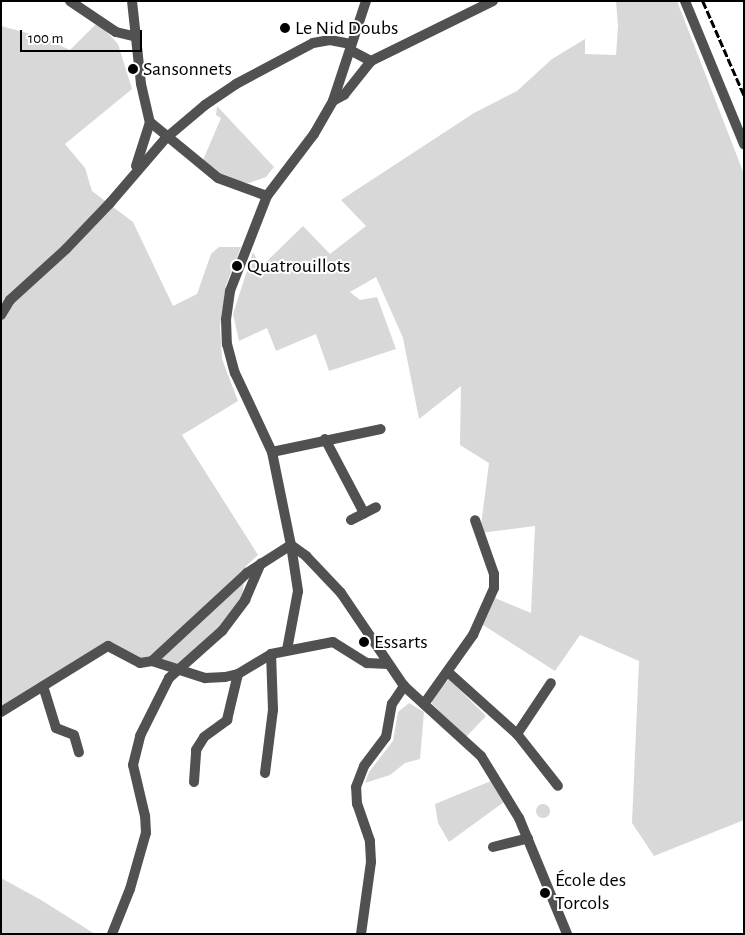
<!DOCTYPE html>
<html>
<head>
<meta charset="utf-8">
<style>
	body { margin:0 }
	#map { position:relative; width:745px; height:935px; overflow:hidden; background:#fff; font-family:"Alegreya Sans",sans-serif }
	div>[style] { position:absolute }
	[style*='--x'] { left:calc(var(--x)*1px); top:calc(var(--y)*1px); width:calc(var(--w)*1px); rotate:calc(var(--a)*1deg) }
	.green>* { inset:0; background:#d8d8d8 }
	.round { border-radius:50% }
	.street>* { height:10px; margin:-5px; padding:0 5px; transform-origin:5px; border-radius:5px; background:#515151 }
	.rail>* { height:2.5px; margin-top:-1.25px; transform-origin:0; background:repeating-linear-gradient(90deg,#000 0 8px,transparent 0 10.5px) }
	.dots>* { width:14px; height:14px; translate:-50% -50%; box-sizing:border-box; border:2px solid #fff; border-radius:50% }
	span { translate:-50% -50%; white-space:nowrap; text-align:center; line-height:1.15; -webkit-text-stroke:4px #fff; paint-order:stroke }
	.poi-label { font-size:20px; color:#000 }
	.left { translate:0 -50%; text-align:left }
	.frame { position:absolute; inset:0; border:2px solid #000; pointer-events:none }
	.scale { position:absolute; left:20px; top:30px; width:122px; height:22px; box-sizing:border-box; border:2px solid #000; border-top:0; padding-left:6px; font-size:15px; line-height:18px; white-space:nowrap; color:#000; -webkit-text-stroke:4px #fff; paint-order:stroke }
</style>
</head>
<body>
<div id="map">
	<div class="green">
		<i style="clip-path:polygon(616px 1px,677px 1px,744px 174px,744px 820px,654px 856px,632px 823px,639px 661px,580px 635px,555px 671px,483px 625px,495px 598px,531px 613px,535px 526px,480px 533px,489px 463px,460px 445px,461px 386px,419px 419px,403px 338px,376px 277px,350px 292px,360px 300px,377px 297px,396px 349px,329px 371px,316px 334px,276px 351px,267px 328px,239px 341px,233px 314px,253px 252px,261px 267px,303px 226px,330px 254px,366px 226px,341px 200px,474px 113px,517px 91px,552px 59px,585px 39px,585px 54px,616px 55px,618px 26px)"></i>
		<i style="clip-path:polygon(98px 22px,118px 44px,132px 89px,65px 144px,85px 168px,92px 191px,133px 222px,173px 306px,197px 294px,211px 254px,219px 247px,241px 247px,226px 285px,220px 326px,222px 359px,238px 401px,182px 435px,258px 555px,246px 566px,240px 612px,183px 669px,145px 661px,107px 641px,1px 707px,1px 26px,42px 37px,70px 50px)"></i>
		<i style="clip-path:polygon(217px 106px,274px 167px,266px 177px,249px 183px,230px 181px,203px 160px,221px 118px,216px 115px)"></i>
		<i style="clip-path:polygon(449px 679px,486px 716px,466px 737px,432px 704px,432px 699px)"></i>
		<i style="clip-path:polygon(409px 703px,424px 712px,420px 759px,405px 763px,390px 775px,365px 783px,369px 772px,393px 741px,398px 712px)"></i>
		<i style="clip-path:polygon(491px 781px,504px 802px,449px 842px,438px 823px,435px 804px)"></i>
		<i class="round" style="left:536px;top:804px;width:14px;height:14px"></i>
		<i style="clip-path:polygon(1px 878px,41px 900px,95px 934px,1px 934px)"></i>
	</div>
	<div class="street">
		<i style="--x:70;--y:1;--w:55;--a:34"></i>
		<i style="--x:116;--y:32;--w:18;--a:13"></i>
		<i style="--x:132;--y:1;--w:83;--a:83.8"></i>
		<i style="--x:141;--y:84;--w:39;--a:77"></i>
		<i style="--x:150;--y:122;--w:88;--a:39.5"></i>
		<i style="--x:218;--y:178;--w:52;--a:20.2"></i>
		<i style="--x:366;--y:1;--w:105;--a:108.3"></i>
		<i style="--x:333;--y:101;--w:38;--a:120"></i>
		<i style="--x:314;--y:134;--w:78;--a:127.2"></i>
		<i style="--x:267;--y:196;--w:102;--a:111.3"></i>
		<i style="--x:230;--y:291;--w:28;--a:98"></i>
		<i style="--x:226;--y:319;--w:25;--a:88"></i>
		<i style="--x:227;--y:344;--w:30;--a:75"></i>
		<i style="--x:235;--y:373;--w:87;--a:64.9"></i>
		<i style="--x:272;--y:452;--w:95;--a:78.5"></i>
		<i style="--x:291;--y:545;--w:19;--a:36"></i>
		<i style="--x:306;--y:556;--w:51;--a:46.6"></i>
		<i style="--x:341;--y:593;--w:112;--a:55.9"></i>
		<i style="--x:404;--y:686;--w:104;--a:42.3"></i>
		<i style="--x:481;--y:756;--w:73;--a:58.5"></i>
		<i style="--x:519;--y:818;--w:126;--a:67.5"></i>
		<i style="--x:685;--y:1;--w:155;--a:67.6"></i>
		<i style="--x:350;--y:50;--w:24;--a:28"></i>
		<i style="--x:333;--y:101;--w:13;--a:-29"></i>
		<i style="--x:344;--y:95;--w:43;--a:-51.5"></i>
		<i style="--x:371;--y:61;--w:136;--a:-26.2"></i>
		<i style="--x:136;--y:166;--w:46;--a:-72.3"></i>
		<i style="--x:1;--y:315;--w:17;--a:-59"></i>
		<i style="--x:10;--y:300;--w:76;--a:-42.3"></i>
		<i style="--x:66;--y:249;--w:64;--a:-46.3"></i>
		<i style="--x:110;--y:203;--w:86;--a:-49.3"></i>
		<i style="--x:166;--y:138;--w:51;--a:-40.2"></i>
		<i style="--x:205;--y:105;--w:37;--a:-34"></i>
		<i style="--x:236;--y:84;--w:87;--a:-28"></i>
		<i style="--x:313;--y:43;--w:17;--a:-10"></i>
		<i style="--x:330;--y:40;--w:21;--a:11"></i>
		<i style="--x:325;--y:439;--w:84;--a:62.2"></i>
		<i style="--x:272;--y:452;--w:111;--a:-11.9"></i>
		<i style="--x:351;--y:520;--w:28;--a:-27"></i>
		<i style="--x:152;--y:661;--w:129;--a:-42.8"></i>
		<i style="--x:247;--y:573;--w:52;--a:-32.5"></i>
		<i style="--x:291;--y:545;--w:47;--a:81.3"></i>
		<i style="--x:298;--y:591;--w:60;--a:100.6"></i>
		<i style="--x:449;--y:673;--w:91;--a:41.9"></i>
		<i style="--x:517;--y:734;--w:66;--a:51.7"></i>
		<i style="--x:43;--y:686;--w:44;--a:72.8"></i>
		<i style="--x:56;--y:728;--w:19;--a:21"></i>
		<i style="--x:74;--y:735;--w:18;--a:74"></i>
		<i style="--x:424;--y:704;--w:85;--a:-54.6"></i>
		<i style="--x:473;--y:635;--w:51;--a:-65.9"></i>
		<i style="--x:494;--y:588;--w:14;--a:-90"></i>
		<i style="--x:494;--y:574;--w:57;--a:-109.4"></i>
		<i style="--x:1;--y:712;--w:126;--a:-31.7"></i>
		<i style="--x:108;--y:646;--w:36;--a:28"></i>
		<i style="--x:140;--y:663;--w:12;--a:-9"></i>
		<i style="--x:152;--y:661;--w:56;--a:17.8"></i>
		<i style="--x:205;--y:678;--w:20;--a:-3"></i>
		<i style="--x:225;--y:677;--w:13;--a:-13"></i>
		<i style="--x:238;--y:674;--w:39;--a:-31"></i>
		<i style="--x:271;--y:654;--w:63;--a:-11"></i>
		<i style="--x:333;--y:642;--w:40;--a:32"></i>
		<i style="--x:367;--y:663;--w:21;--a:3"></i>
		<i style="--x:517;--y:734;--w:61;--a:-56.3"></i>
		<i style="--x:265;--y:773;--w:64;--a:-82.8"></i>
		<i style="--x:273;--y:710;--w:56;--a:-92"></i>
		<i style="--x:194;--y:782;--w:32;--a:-86"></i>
		<i style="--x:196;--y:750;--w:15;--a:-58"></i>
		<i style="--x:204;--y:737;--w:29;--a:-36"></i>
		<i style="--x:227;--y:720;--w:47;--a:-76.6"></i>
		<i style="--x:493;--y:847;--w:36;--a:-14"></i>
		<i style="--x:112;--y:934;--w:48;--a:-68.2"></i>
		<i style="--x:130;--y:889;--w:58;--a:-74.1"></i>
		<i style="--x:146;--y:833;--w:17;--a:-93"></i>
		<i style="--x:145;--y:816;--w:52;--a:-103.2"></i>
		<i style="--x:133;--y:765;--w:30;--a:-76"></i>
		<i style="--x:140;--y:736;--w:65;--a:-63.4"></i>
		<i style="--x:169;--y:678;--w:71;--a:-41.6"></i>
		<i style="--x:222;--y:631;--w:39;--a:-53"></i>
		<i style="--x:245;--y:600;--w:40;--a:-66.6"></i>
		<i style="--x:361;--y:934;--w:73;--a:-82.1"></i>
		<i style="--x:371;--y:862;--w:21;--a:-93"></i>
		<i style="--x:370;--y:841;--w:39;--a:-109"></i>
		<i style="--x:357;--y:804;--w:17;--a:-93"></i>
		<i style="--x:356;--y:787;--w:22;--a:-69"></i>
		<i style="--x:364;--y:766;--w:36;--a:-53"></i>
		<i style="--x:386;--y:737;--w:34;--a:-80"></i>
		<i style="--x:392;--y:704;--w:22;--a:-56"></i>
	</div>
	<div class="rail">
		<i style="--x:703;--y:1;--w:103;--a:66.4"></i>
	</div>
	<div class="dots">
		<i style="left:285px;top:28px;background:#000"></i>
		<i style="left:133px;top:69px;background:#000"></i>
		<i style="left:237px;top:266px;background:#000"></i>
		<i style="left:364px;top:642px;background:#000"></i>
		<i style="left:545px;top:893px;background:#000"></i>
	</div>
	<div class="poi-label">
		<span class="left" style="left:295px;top:28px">Le Nid Doubs</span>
		<span class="left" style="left:143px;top:69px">Sansonnets</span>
		<span class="left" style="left:247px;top:266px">Quatrouillots</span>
		<span class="left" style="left:374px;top:642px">Essarts</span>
		<span class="left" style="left:555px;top:892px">École des<br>Torcols</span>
	</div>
	<div class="frame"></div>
	<div class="scale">100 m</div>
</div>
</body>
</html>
